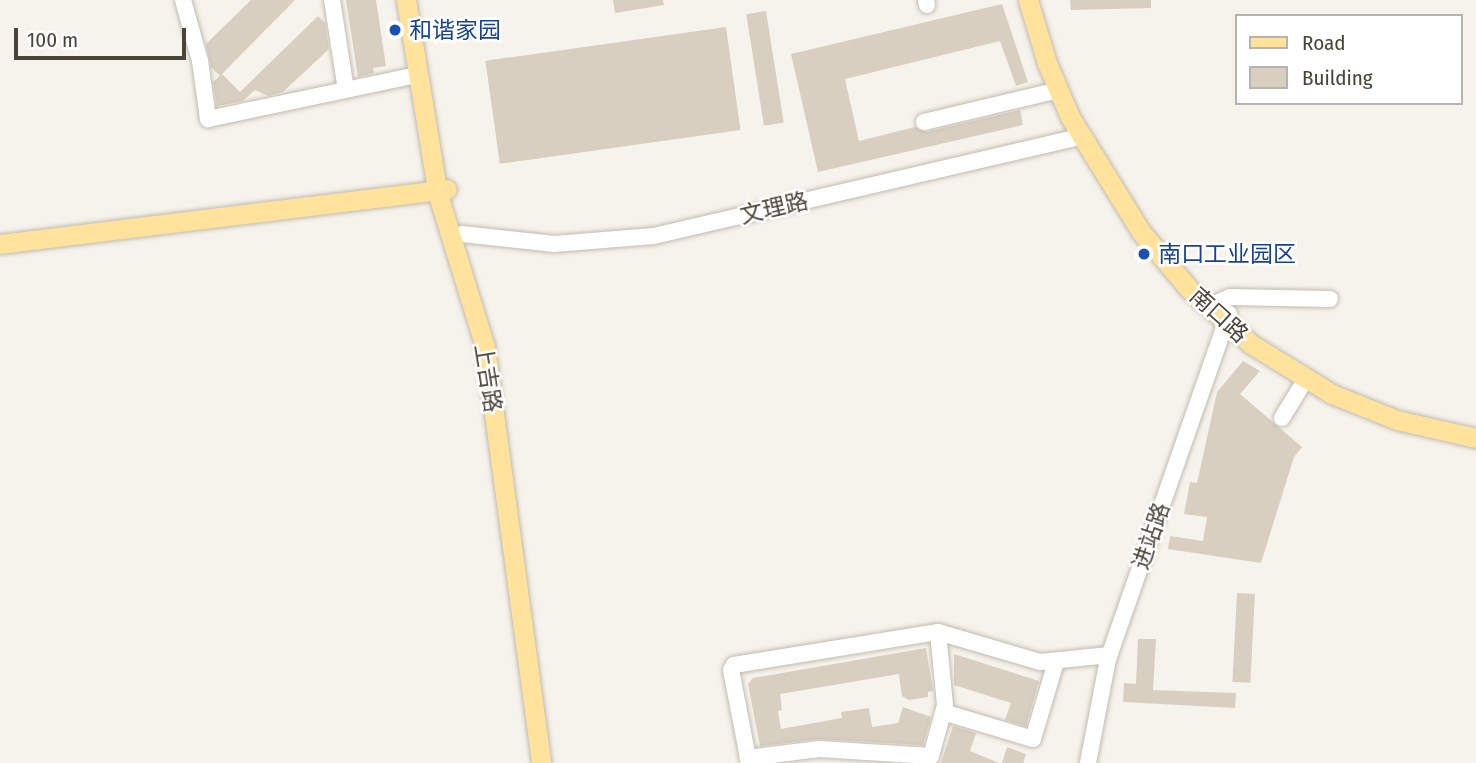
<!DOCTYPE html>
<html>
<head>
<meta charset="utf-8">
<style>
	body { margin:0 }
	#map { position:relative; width:1476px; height:763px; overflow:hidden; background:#f6f3ec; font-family:"Fira Sans Condensed","Noto Sans SC",sans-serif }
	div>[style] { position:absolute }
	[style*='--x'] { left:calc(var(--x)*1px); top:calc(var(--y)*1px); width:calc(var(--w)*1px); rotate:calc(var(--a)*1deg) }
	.building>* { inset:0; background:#d8cfc1; transform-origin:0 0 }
	.roads { filter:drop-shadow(0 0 2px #c2bbae) drop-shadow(0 0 2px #c2bbae) }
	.minor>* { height:16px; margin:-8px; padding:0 8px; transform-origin:8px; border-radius:8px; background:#fff }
	.major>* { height:19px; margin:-9.5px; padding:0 9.5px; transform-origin:9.5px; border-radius:9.5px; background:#ffe39c }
	.dots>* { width:19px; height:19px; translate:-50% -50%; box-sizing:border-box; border:4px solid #fff; border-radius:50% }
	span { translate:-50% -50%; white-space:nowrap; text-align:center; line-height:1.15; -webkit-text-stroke:5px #fff; paint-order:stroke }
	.transit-label { font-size:23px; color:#164399 }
	.left { translate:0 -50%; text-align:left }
	.street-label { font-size:23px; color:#4b4439 }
	.legend { position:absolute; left:1235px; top:14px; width:228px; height:91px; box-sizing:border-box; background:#fff; border:2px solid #b7b4b0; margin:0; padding:9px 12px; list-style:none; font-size:21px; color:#4b4439 }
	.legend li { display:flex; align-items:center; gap:14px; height:35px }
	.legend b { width:35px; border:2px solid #b7b4b0 }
	.scale { position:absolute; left:14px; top:28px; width:172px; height:32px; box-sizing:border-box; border:4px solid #4b4439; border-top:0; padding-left:9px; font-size:21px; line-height:24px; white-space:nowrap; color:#4b4439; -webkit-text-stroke:5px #fff; paint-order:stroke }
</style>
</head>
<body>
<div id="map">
	<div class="building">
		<i style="clip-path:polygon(251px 0,295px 0,220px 76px,211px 67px,206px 44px)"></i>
		<i style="clip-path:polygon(346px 0,376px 0,386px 66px,373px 68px,374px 73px,358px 77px)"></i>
		<i style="clip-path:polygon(613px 0,663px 0,664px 5px,615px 13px)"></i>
		<i style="clip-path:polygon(1070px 0,1151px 0,1151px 8px,1071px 10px)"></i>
		<i style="clip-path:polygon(1002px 4px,1028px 82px,1016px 86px,1000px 41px,845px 79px,859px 141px,915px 127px,926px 132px,1020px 110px,1023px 125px,818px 172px,791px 54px)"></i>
		<i style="left:766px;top:11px;width:113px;height:20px;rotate:81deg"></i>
		<i style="clip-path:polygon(318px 16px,325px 23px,329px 49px,283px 92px,268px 96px,255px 90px,243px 101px,217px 106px,213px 82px,222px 74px,240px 92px)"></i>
		<i style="left:726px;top:27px;width:104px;height:243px;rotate:82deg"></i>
		<i style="clip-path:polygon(1243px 361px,1260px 371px,1240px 394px,1302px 447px,1294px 457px,1261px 563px,1168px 549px,1170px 536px,1203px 541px,1207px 517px,1184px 514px,1190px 482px,1197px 483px,1217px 392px)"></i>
		<i style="left:1237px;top:593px;width:18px;height:89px;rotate:3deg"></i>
		<i style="clip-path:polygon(1138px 639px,1156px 639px,1153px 690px,1236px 693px,1235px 708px,1123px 702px,1124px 683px,1136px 684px)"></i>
		<i style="clip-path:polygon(926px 648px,933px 691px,928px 692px,928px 697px,909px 700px,902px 696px,899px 674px,780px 694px,782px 710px,778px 711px,781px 729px,842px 718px,841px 712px,869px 708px,872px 727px,898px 723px,903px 707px,931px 717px,923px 745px,819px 739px,760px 746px,748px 684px,753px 678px)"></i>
		<i style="clip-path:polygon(954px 654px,1039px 681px,1026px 726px,1005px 720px,1011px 703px,954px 685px)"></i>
		<i style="clip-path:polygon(953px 726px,976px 733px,970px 751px,999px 763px,941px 763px)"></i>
		<i style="clip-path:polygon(1007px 747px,1026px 754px,1023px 763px,1002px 763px)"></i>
	</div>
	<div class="roads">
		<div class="minor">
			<i style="--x:183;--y:0;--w:63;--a:74.4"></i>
			<i style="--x:200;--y:61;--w:59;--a:82.1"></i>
			<i style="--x:208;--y:119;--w:214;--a:-11.9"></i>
			<i style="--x:332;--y:0;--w:91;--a:81.2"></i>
			<i style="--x:926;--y:0;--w:5;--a:79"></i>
			<i style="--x:924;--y:122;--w:138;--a:-13.4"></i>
			<i style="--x:462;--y:234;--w:93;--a:6.2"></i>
			<i style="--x:554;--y:244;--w:100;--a:-4.6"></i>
			<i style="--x:654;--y:236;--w:438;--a:-13.1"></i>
			<i style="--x:1216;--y:303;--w:15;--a:-23"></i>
			<i style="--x:1230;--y:297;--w:100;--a:1.1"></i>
			<i style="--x:1282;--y:418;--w:44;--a:-58.8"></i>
			<i style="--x:943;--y:712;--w:94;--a:16.7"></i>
			<i style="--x:1033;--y:739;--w:80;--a:-73.4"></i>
			<i style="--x:931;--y:756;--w:112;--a:-176.4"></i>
			<i style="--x:819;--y:749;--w:72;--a:172.8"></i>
			<i style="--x:748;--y:758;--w:90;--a:-100.9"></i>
			<i style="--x:731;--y:670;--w:6;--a:-59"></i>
			<i style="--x:734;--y:665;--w:207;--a:-9.2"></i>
			<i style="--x:938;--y:632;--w:106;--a:16.4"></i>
			<i style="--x:1040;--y:662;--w:70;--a:-5.7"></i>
			<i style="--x:924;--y:761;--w:9;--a:-36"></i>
			<i style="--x:931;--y:756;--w:53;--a:-74.6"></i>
			<i style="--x:945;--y:705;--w:73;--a:-95.5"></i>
			<i style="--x:1088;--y:763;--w:106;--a:-79.1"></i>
			<i style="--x:1108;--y:659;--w:366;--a:-70.7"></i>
		</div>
		<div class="major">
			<i style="--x:406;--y:0;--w:198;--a:80.7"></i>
			<i style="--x:438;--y:195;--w:159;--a:72.8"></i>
			<i style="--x:485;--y:347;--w:420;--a:82.3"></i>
			<i style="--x:1028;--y:0;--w:66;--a:73.2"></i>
			<i style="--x:1047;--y:63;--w:59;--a:66.9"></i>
			<i style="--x:1070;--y:117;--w:135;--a:58.3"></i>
			<i style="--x:1141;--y:232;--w:76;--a:49.8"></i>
			<i style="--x:1190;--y:290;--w:81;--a:41.5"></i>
			<i style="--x:1251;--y:344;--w:95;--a:31.7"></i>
			<i style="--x:1332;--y:394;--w:70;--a:21.8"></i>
			<i style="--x:1397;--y:420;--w:81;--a:12.8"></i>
			<i style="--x:0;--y:244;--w:450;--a:-7"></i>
		</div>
	</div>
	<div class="dots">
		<i style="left:395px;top:30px;background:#1a4fb4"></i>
		<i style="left:1144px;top:254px;background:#1a4fb4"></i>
	</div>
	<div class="transit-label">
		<span class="left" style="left:409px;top:30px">和谐家园</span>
		<span class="left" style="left:1158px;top:254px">南口工业园区</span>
	</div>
	<div class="street-label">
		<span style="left:774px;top:208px;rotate:-13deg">文理路</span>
		<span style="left:1219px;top:315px;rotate:42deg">南口路</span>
		<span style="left:488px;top:378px;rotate:81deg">上吉路</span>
		<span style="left:1151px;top:536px;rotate:-71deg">进站路</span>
	</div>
	<ul class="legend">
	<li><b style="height:9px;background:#ffe39c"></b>Road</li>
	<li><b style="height:19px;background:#d8cfc1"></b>Building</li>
	</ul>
	<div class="scale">100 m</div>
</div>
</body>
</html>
